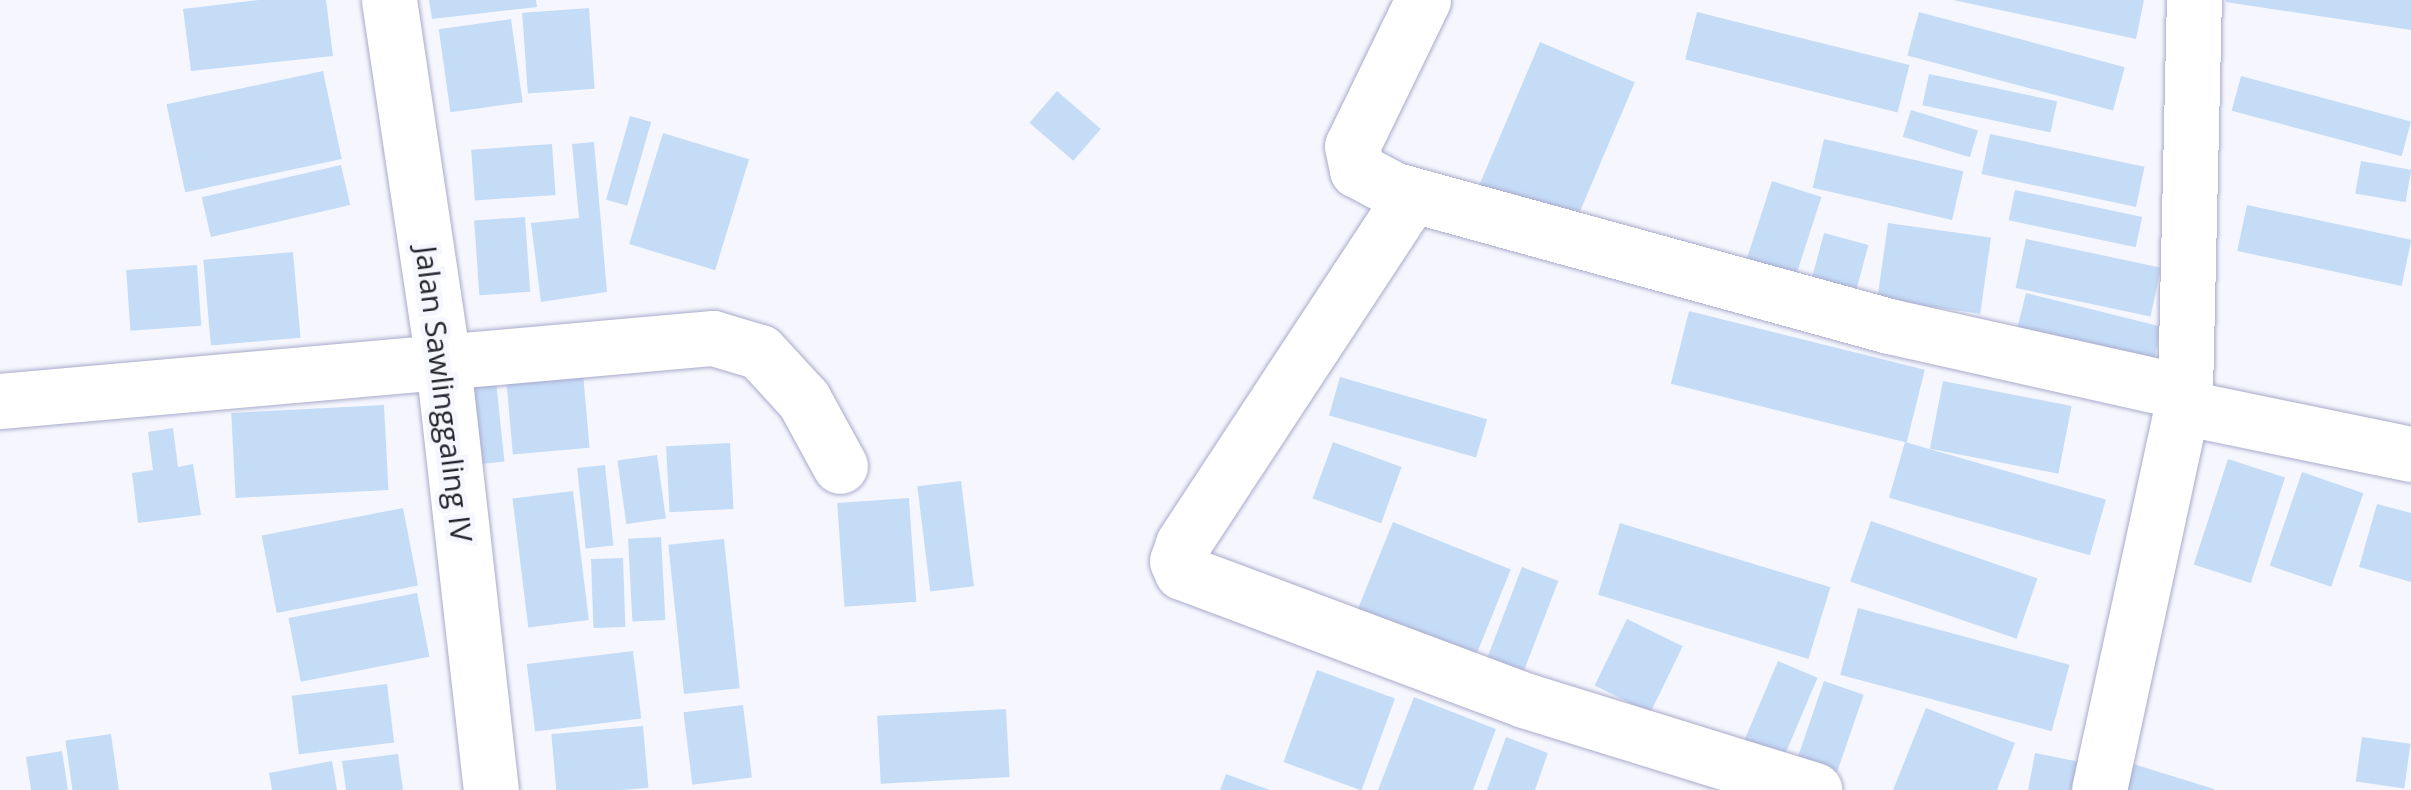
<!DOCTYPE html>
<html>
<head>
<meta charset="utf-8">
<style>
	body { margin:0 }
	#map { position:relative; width:2411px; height:790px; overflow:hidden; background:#f6f7fe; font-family:"Open Sans",sans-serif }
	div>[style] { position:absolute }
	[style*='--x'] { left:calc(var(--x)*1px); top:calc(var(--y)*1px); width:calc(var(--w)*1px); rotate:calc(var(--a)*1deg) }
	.building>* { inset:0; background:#c5dcf7; transform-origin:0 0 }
	.roads { filter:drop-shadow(0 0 2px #a9aacb) drop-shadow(0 0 2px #a9aacb) }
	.minor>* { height:55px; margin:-27.5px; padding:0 27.5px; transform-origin:27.5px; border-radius:27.5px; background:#fff }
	span { translate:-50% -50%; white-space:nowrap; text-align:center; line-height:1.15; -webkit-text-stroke:10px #f6f7fe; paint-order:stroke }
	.street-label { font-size:30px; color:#242431 }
</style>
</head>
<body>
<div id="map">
	<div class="building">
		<i style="clip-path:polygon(259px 0,326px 0,333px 56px,191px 71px,183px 9px)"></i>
		<i style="clip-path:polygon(429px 0,536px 0,537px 7px,432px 19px)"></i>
		<i style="clip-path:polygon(1953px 0,2144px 0,2136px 39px)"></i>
		<i style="clip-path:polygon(2226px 0,2411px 0,2411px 30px,2226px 2px)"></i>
		<i style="left:589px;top:8px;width:81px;height:67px;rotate:86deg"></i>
		<i style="left:1697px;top:12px;width:219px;height:49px;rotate:14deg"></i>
		<i style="left:1919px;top:12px;width:213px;height:45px;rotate:15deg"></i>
		<i style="left:511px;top:19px;width:84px;height:73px;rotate:82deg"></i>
		<i style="left:1540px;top:42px;width:103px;height:157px;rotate:23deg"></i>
		<i style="left:323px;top:71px;width:90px;height:160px;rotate:78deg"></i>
		<i style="left:1929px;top:74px;width:131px;height:32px;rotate:12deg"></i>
		<i style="left:2241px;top:76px;width:176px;height:36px;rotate:15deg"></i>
		<i style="left:1057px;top:91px;width:58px;height:42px;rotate:41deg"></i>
		<i style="left:1911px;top:110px;width:70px;height:28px;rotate:17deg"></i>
		<i style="left:630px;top:116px;width:22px;height:87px;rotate:16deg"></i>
		<i style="left:663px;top:133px;width:90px;height:116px;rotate:17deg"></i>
		<i style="left:1990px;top:134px;width:158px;height:41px;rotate:12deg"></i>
		<i style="left:1824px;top:139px;width:143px;height:50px;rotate:13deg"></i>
		<i style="clip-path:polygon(594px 142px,607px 292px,541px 302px,531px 223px,579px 218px,572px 144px)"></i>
		<i style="left:552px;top:144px;width:51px;height:81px;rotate:86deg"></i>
		<i style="left:2361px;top:161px;width:51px;height:33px;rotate:10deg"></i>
		<i style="left:341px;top:165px;width:41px;height:143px;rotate:77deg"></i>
		<i style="left:1772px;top:181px;width:52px;height:96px;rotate:18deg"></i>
		<i style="left:2015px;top:190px;width:130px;height:31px;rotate:12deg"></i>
		<i style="left:2247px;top:205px;width:168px;height:47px;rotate:12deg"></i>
		<i style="left:525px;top:217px;width:75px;height:51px;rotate:86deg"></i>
		<i style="left:1888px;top:223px;width:104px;height:77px;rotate:8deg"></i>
		<i style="left:1824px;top:233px;width:46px;height:56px;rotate:15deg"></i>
		<i style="left:2026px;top:239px;width:138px;height:50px;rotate:12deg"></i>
		<i style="left:293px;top:252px;width:86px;height:90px;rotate:85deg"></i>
		<i style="left:197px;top:265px;width:61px;height:71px;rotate:86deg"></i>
		<i style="left:2026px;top:293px;width:140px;height:52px;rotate:14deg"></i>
		<i style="left:1689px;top:311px;width:243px;height:75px;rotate:14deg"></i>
		<i style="left:583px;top:373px;width:75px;height:77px;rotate:85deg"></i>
		<i style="left:1340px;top:377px;width:153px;height:40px;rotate:16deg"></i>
		<i style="left:496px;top:381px;width:81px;height:37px;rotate:84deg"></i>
		<i style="left:1943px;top:381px;width:131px;height:69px;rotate:11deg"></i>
		<i style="left:384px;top:405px;width:85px;height:153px;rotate:87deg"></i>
		<i style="clip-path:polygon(173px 428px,178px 467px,193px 464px,201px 515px,138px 523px,132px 473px,153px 470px,148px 432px)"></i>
		<i style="left:1333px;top:442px;width:73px;height:60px;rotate:20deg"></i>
		<i style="left:1905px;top:442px;width:209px;height:58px;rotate:16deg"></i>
		<i style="left:730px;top:443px;width:66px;height:64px;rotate:87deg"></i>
		<i style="left:657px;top:455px;width:64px;height:40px;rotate:82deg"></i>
		<i style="left:2228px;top:459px;width:60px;height:111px;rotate:18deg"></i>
		<i style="left:605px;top:465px;width:81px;height:28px;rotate:84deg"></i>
		<i style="left:2302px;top:472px;width:65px;height:99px;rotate:19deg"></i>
		<i style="left:961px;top:481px;width:106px;height:44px;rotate:83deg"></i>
		<i style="left:573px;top:491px;width:130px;height:61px;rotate:83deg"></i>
		<i style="left:909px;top:498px;width:104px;height:72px;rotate:86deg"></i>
		<i style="clip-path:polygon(2377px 504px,2411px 513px,2411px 582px,2359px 567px)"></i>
		<i style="left:403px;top:508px;width:79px;height:144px;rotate:79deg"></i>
		<i style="left:1871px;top:521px;width:176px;height:64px;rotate:19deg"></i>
		<i style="left:1393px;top:522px;width:127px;height:103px;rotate:22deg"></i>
		<i style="left:1620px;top:523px;width:220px;height:75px;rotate:17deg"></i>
		<i style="left:661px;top:537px;width:83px;height:33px;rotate:87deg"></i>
		<i style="left:724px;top:539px;width:150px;height:56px;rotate:84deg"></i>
		<i style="left:623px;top:558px;width:69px;height:32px;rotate:88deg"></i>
		<i style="left:1522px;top:567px;width:39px;height:110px;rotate:21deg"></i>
		<i style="left:417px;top:593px;width:65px;height:131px;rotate:79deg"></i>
		<i style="left:1858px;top:608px;width:219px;height:69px;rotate:15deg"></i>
		<i style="left:1627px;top:619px;width:62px;height:74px;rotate:26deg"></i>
		<i style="left:633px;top:651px;width:68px;height:107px;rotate:83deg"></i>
		<i style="left:1778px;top:661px;width:43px;height:88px;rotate:23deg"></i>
		<i style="left:1317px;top:670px;width:83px;height:98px;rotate:20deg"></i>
		<i style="left:1824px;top:681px;width:42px;height:89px;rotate:19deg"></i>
		<i style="left:387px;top:684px;width:59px;height:96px;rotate:83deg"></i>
		<i style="clip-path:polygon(1414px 697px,1496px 729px,1473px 790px,1378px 790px)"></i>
		<i style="left:743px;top:705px;width:73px;height:60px;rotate:83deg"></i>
		<i style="clip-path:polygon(1926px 708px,2015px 743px,1997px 790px,1893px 790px)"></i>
		<i style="left:1006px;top:709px;width:68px;height:129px;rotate:87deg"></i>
		<i style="left:643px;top:726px;width:62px;height:92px;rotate:85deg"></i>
		<i style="left:111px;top:734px;width:57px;height:46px;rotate:82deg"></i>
		<i style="clip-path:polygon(1506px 737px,1548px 753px,1535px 790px,1487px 790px)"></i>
		<i style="left:2362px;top:737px;width:49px;height:45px;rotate:8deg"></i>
		<i style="clip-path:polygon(62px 751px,68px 790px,31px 790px,26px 757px)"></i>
		<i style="clip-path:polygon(2035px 753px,2090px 764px,2085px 790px,2028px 790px)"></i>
		<i style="clip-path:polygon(398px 754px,403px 790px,346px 790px,342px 761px)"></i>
		<i style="clip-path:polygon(332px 761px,337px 790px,272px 790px,269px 773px)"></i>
		<i style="clip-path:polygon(2127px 762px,2214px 789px,2214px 790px,2119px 790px)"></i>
		<i style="clip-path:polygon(1226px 774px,1270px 790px,1220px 790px)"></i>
	</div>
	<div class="roads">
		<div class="minor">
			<i style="--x:389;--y:0;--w:367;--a:81.5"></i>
			<i style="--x:443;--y:363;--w:430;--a:83.6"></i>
			<i style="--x:1423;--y:0;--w:162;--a:115.9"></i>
			<i style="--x:1352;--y:146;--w:25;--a:78"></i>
			<i style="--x:1357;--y:170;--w:40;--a:28"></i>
			<i style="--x:1392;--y:189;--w:516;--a:15.41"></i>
			<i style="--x:1889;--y:326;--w:303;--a:12.6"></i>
			<i style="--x:1412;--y:195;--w:417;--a:123.3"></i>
			<i style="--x:1183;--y:544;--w:18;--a:109"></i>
			<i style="--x:1177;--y:561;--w:12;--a:66"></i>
			<i style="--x:1182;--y:572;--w:365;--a:20.5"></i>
			<i style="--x:1524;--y:700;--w:304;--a:17.2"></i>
			<i style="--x:0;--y:401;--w:716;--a:-5.05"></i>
			<i style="--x:713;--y:338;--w:49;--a:16.6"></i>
			<i style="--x:760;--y:352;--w:65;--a:47.5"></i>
			<i style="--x:804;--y:400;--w:75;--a:61.4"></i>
			<i style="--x:2182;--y:407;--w:234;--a:11.6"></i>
			<i style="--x:2099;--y:790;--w:407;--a:-77.8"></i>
			<i style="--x:2185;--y:392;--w:392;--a:-88.7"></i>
		</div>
	</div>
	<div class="street-label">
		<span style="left:444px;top:394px;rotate:83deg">Jalan Sawlinggaling IV</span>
	</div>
</div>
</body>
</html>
